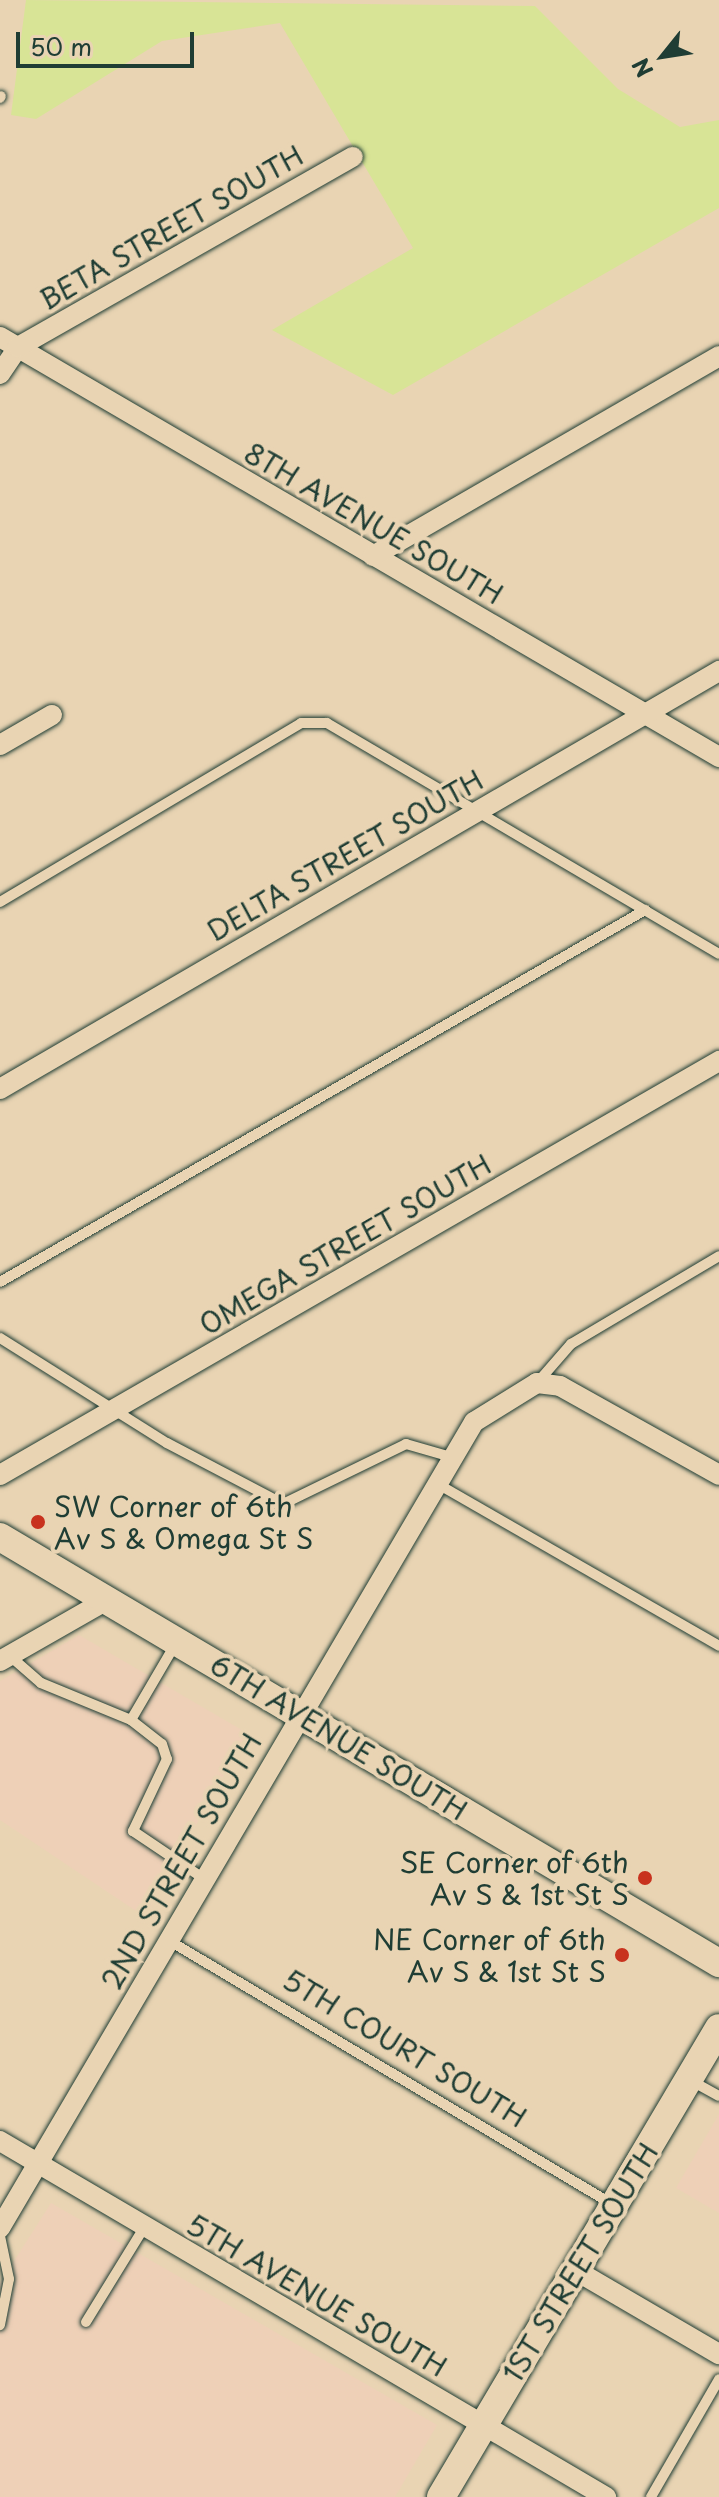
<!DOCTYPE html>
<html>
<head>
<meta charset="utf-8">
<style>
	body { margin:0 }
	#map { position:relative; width:719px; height:2497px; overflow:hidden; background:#e9d4b3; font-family:"Playpen Sans",sans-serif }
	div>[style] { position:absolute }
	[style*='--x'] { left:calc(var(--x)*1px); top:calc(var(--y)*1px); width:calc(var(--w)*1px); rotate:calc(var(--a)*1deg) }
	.built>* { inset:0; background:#eed0b7 }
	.green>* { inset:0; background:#d8e496 }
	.roads { filter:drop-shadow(0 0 2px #1f3d34) drop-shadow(0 0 2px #1f3d34) }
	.lane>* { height:10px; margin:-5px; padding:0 5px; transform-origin:5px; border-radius:5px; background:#e9d4b3 }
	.street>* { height:20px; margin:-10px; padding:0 10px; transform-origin:10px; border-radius:10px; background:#e9d4b3 }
	.secondary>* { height:28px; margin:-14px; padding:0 14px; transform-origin:14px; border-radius:14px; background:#e9d4b3 }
	.dots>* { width:22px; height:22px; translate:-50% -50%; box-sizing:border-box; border:4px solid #e9d4b3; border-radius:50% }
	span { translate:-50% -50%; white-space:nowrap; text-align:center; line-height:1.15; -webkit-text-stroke:8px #e9d4b3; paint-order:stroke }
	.street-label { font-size:28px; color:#1f3d34 }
	.poi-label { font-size:28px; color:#1f3d34 }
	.left { translate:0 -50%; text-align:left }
	.right { translate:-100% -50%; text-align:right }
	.north { position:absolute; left:623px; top:16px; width:80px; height:80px; -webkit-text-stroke:6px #e9d4b3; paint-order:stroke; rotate:240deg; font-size:22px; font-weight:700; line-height:32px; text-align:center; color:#1f3d34 }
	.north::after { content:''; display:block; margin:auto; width:28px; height:36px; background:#1f3d34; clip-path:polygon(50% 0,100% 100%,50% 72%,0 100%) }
	.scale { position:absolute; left:16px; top:32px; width:178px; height:36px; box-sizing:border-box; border:4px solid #1f3d34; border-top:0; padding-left:10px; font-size:24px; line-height:28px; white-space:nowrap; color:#1f3d34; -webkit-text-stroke:6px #e9d4b3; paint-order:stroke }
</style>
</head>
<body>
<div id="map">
	<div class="built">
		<i style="clip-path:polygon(79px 1635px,247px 1733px,145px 1917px,0 1820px,0 1681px)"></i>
		<i style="clip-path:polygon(719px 2114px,719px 2213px,676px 2188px)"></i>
		<i style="clip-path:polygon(51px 2203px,437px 2425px,395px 2497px,0 2497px,0 2283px)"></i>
	</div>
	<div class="green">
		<i style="clip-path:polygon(26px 0,535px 6px,618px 89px,680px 127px,719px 120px,719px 208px,393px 395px,272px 330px,413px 248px,280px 23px,162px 41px,36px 119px,11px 115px)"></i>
	</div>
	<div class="roads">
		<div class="lane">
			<i style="--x:0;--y:98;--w:2;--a:-63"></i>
			<i style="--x:0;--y:902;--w:350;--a:-30.7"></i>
			<i style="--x:301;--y:723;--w:26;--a:0"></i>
			<i style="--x:327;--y:723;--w:455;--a:30.5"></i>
			<i style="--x:0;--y:1282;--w:745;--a:-29.97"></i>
			<i style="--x:0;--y:1338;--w:197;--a:32.2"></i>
			<i style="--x:167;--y:1443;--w:131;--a:27.7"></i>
			<i style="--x:283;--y:1504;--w:137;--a:-26"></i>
			<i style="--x:406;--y:1444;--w:47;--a:16.1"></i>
			<i style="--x:537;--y:1383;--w:52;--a:-48.9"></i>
			<i style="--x:571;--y:1344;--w:172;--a:-30.7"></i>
			<i style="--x:436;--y:1483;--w:327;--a:29.9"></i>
			<i style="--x:176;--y:1643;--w:89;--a:120.3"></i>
			<i style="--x:131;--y:1720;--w:39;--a:38"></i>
			<i style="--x:162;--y:1744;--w:16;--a:72"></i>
			<i style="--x:167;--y:1759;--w:80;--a:115.3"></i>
			<i style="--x:133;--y:1831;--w:84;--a:33.9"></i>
			<i style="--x:10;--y:1656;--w:41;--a:41.1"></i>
			<i style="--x:41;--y:1683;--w:97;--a:22.3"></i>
			<i style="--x:168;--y:1940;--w:517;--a:30.74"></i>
			<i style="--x:690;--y:2080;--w:33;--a:29"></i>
			<i style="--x:0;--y:2236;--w:44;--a:78.2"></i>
			<i style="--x:9;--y:2279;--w:47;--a:101.1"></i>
			<i style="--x:86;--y:2322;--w:113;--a:-58.4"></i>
			<i style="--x:651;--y:2497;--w:136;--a:-60"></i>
		</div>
		<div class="street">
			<i style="--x:0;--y:337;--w:833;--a:30.29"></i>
			<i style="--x:0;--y:374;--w:32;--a:-56"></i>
			<i style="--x:18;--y:347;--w:385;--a:-29.6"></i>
			<i style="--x:373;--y:556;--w:400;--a:-30"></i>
			<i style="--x:0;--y:745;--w:60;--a:-30"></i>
			<i style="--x:0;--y:1089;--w:832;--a:-30.17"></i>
			<i style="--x:0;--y:1475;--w:830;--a:-29.93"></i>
			<i style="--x:0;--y:1661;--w:123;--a:-29.7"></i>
			<i style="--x:0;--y:2141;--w:703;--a:30.43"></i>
			<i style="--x:0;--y:2228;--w:935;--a:-59.54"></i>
			<i style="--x:474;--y:1422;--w:74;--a:-31.8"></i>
			<i style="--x:537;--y:1383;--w:23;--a:7"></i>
			<i style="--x:560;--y:1386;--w:182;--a:29.2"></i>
			<i style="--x:575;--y:2270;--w:167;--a:30.3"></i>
		</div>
		<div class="secondary">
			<i style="--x:0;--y:1537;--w:836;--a:30.65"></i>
			<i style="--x:441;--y:2497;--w:545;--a:-59.34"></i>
		</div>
	</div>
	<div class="dots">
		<i style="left:38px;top:1522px;background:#c8321e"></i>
		<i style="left:645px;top:1878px;background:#c8321e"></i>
		<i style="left:622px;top:1955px;background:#c8321e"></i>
	</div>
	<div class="street-label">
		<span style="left:171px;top:227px;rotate:-30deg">BETA STREET SOUTH</span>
		<span style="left:374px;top:523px;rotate:30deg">8TH AVENUE SOUTH</span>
		<span style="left:345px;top:855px;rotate:-30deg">DELTA STREET SOUTH</span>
		<span style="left:345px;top:1244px;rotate:-30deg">OMEGA STREET SOUTH</span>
		<span style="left:339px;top:1737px;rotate:31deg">6TH AVENUE SOUTH</span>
		<span style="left:181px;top:1861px;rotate:-60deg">2ND STREET SOUTH</span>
		<span style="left:405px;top:2048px;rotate:31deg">5TH COURT SOUTH</span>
		<span style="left:580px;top:2262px;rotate:-59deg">1ST STREET SOUTH</span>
		<span style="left:317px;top:2295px;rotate:30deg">5TH AVENUE SOUTH</span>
	</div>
	<div class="poi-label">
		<span class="left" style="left:54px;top:1522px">SW Corner of 6th<br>Av S &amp; Omega St S</span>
		<span class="right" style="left:629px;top:1878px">SE Corner of 6th<br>Av S &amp; 1st St S</span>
		<span class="right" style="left:606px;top:1955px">NE Corner of 6th<br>Av S &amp; 1st St S</span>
	</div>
	<div class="north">N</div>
	<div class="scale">50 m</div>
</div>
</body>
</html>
